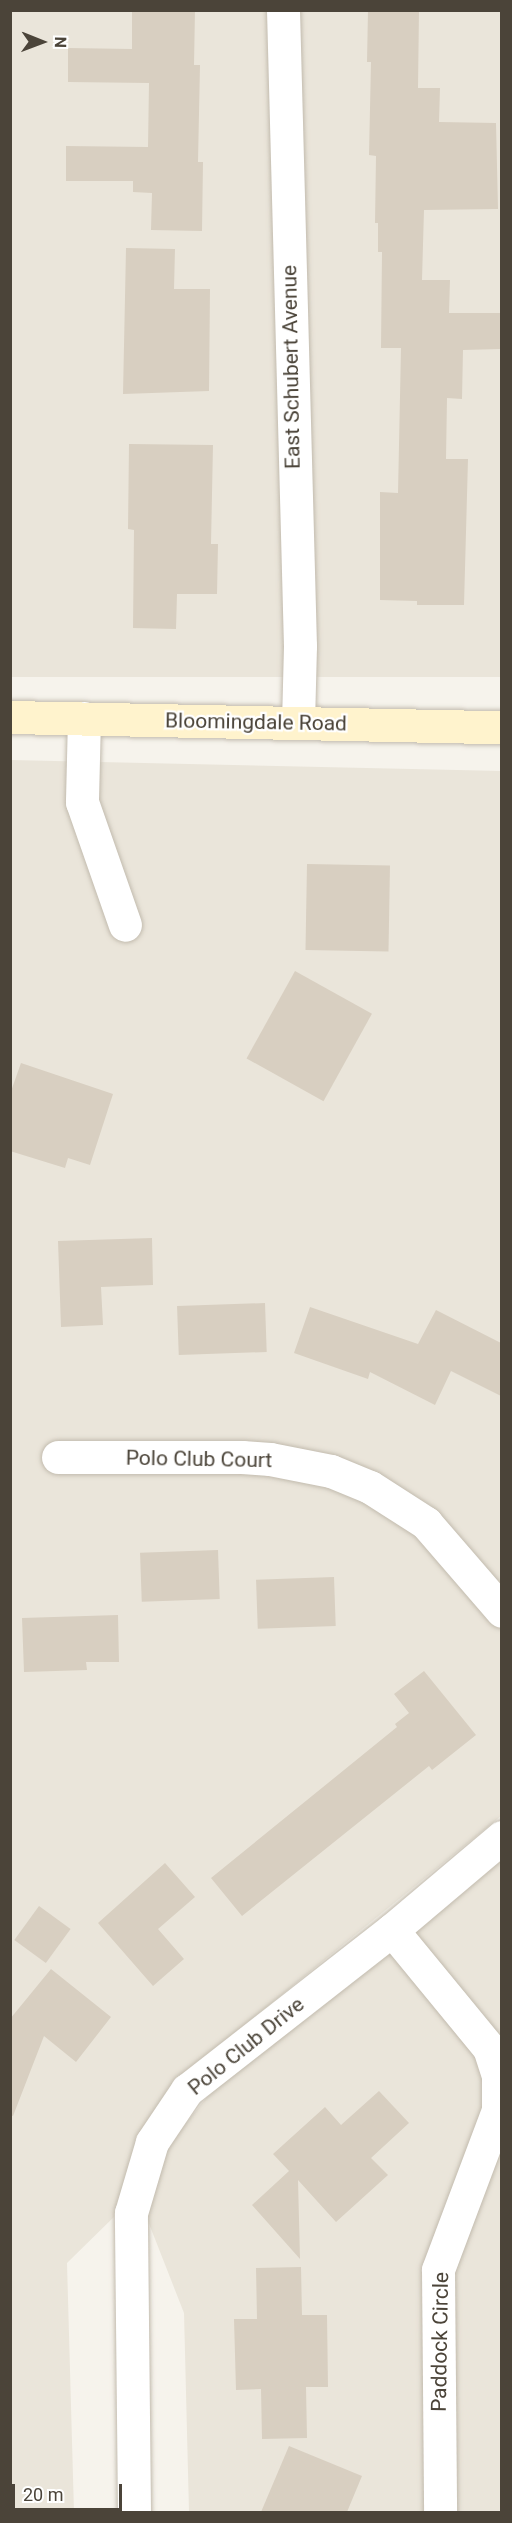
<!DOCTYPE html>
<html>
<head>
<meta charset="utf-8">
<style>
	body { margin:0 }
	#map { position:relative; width:512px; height:2523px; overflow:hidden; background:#f6f3ec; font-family:Roboto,sans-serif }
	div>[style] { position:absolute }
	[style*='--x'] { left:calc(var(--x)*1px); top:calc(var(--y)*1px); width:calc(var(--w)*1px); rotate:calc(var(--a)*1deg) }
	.residential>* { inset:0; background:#eae5da; transform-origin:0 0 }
	.building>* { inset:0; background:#d8cfc1; transform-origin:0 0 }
	.roads { filter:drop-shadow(0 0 2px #c2bbae) drop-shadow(0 0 2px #c2bbae) }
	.street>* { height:33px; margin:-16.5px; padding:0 16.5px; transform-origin:16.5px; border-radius:16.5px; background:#fff }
	.secondary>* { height:33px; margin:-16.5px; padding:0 16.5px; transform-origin:16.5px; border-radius:16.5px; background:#fff3cd }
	span { translate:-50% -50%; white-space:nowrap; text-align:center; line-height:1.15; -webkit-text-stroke:4.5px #fff; paint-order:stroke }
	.street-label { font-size:21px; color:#4b4439 }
	.frame { position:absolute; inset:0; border:12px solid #4b4439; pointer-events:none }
	.north { position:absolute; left:12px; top:12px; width:60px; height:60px; -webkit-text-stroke:4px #fff; paint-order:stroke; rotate:91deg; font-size:16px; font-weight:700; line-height:24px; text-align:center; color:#4b4439 }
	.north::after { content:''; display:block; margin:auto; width:21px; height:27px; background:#4b4439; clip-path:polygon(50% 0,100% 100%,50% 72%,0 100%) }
	.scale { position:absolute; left:12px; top:2484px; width:110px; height:27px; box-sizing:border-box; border:3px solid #4b4439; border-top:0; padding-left:8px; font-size:18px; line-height:21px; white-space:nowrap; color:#4b4439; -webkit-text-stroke:4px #fff; paint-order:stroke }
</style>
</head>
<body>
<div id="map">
	<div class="residential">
		<i style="left:11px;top:11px;width:490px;height:666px"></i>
		<i style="clip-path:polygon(10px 760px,502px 771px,501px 1816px,188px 2071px,120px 2211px,67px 2263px,74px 2512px,10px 2512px)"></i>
		<i style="clip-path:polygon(501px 1855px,501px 2512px,189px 2512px,184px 2313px,146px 2216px,167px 2147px,219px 2082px)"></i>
	</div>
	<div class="building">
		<i style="clip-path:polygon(132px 10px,195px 10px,194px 65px,200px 65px,198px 162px,203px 162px,202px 231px,151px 230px,152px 193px,133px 192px,133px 181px,66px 181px,66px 146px,148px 147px,149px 83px,68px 82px,68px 48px,132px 49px)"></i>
		<i style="clip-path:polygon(368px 10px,419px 10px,418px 88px,440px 88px,439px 122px,496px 123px,498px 209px,424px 210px,422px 280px,450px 280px,449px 313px,501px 313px,501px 349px,463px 350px,462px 399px,447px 398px,446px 459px,468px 459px,464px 605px,417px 605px,417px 601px,380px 600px,380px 492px,398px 493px,401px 348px,381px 348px,382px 252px,378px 252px,378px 223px,375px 223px,376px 156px,369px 155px,371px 62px,367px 62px)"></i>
		<i style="clip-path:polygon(126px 248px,175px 249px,174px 289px,210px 289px,209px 391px,123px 394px)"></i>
		<i style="clip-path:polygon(129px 444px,213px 445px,211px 544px,218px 544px,217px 594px,177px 594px,176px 629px,133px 628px,134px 530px,128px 529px)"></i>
		<i style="left:307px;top:864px;width:83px;height:86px;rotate:1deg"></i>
		<i style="left:295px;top:971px;width:88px;height:100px;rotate:29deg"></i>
		<i style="clip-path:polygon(21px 1063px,113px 1094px,90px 1165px,68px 1158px,65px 1168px,10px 1151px,10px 1094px)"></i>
		<i style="clip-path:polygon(152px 1238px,153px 1285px,101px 1287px,103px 1325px,61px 1327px,58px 1241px)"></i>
		<i style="left:265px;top:1303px;width:49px;height:88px;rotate:88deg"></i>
		<i style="clip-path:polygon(310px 1307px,418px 1344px,436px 1310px,501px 1343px,501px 1396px,451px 1371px,435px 1405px,370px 1372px,368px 1379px,294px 1353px)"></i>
		<i style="left:218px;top:1550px;width:49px;height:78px;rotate:88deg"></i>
		<i style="left:334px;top:1577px;width:49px;height:78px;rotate:88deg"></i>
		<i style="clip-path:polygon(118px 1615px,119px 1662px,86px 1662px,87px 1670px,24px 1672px,22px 1618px)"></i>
		<i style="clip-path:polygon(424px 1671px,476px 1735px,432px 1770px,429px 1766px,242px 1916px,211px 1878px,397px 1727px,395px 1724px,409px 1713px,394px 1694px)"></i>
		<i style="clip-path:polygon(165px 1863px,195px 1897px,158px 1929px,184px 1959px,153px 1986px,98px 1923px)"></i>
		<i style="left:39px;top:1906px;width:39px;height:42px;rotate:36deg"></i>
		<i style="clip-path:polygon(51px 1969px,111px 2017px,76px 2062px,44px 2036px,13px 2116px,10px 2115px,10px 2019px)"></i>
		<i style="clip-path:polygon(379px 2091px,409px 2123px,371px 2158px,388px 2175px,336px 2222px,298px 2180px,300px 2259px,252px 2205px,289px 2171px,273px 2154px,325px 2107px,341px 2125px)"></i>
		<i style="clip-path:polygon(301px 2267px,302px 2315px,327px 2315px,328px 2387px,306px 2387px,307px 2438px,262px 2439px,261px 2389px,236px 2390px,234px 2319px,257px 2319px,256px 2268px)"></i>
		<i style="clip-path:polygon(289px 2446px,362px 2476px,347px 2512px,261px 2512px)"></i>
	</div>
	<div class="roads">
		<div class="street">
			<i style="--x:283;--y:10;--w:636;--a:88.47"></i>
			<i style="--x:300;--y:646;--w:77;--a:91.5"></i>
			<i style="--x:84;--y:718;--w:84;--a:91.4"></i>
			<i style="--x:82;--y:802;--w:130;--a:70.7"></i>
			<i style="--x:58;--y:1457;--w:184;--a:0"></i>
			<i style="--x:242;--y:1457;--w:28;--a:4"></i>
			<i style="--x:270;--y:1459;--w:62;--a:11.1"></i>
			<i style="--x:331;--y:1471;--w:42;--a:22.3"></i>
			<i style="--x:370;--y:1487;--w:67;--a:32.7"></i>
			<i style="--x:426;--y:1523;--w:116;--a:49.2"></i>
			<i style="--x:392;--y:1930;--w:153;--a:50.6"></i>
			<i style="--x:489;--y:2048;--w:29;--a:72"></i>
			<i style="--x:498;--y:2076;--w:34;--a:90"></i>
			<i style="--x:498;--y:2110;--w:171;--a:110.6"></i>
			<i style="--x:438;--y:2270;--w:242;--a:89.5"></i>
			<i style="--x:134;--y:2512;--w:299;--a:-90.6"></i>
			<i style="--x:131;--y:2213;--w:74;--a:-73.5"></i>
			<i style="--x:152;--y:2142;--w:63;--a:-56.1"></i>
			<i style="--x:187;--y:2090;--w:260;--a:-38"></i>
			<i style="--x:392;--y:1930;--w:144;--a:-40.2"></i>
		</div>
		<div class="secondary">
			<i style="--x:10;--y:717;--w:492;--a:1.2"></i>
		</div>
	</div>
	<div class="street-label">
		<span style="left:291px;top:367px;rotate:-91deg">East Schubert Avenue</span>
		<span style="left:256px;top:722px;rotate:1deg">Bloomingdale Road</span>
		<span style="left:199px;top:1459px;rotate:1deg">Polo Club Court</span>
		<span style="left:246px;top:2046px;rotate:-39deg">Polo Club Drive</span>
		<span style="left:440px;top:2342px;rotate:-89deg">Paddock Circle</span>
	</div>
	<div class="frame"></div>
	<div class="north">N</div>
	<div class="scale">20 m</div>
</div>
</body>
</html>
